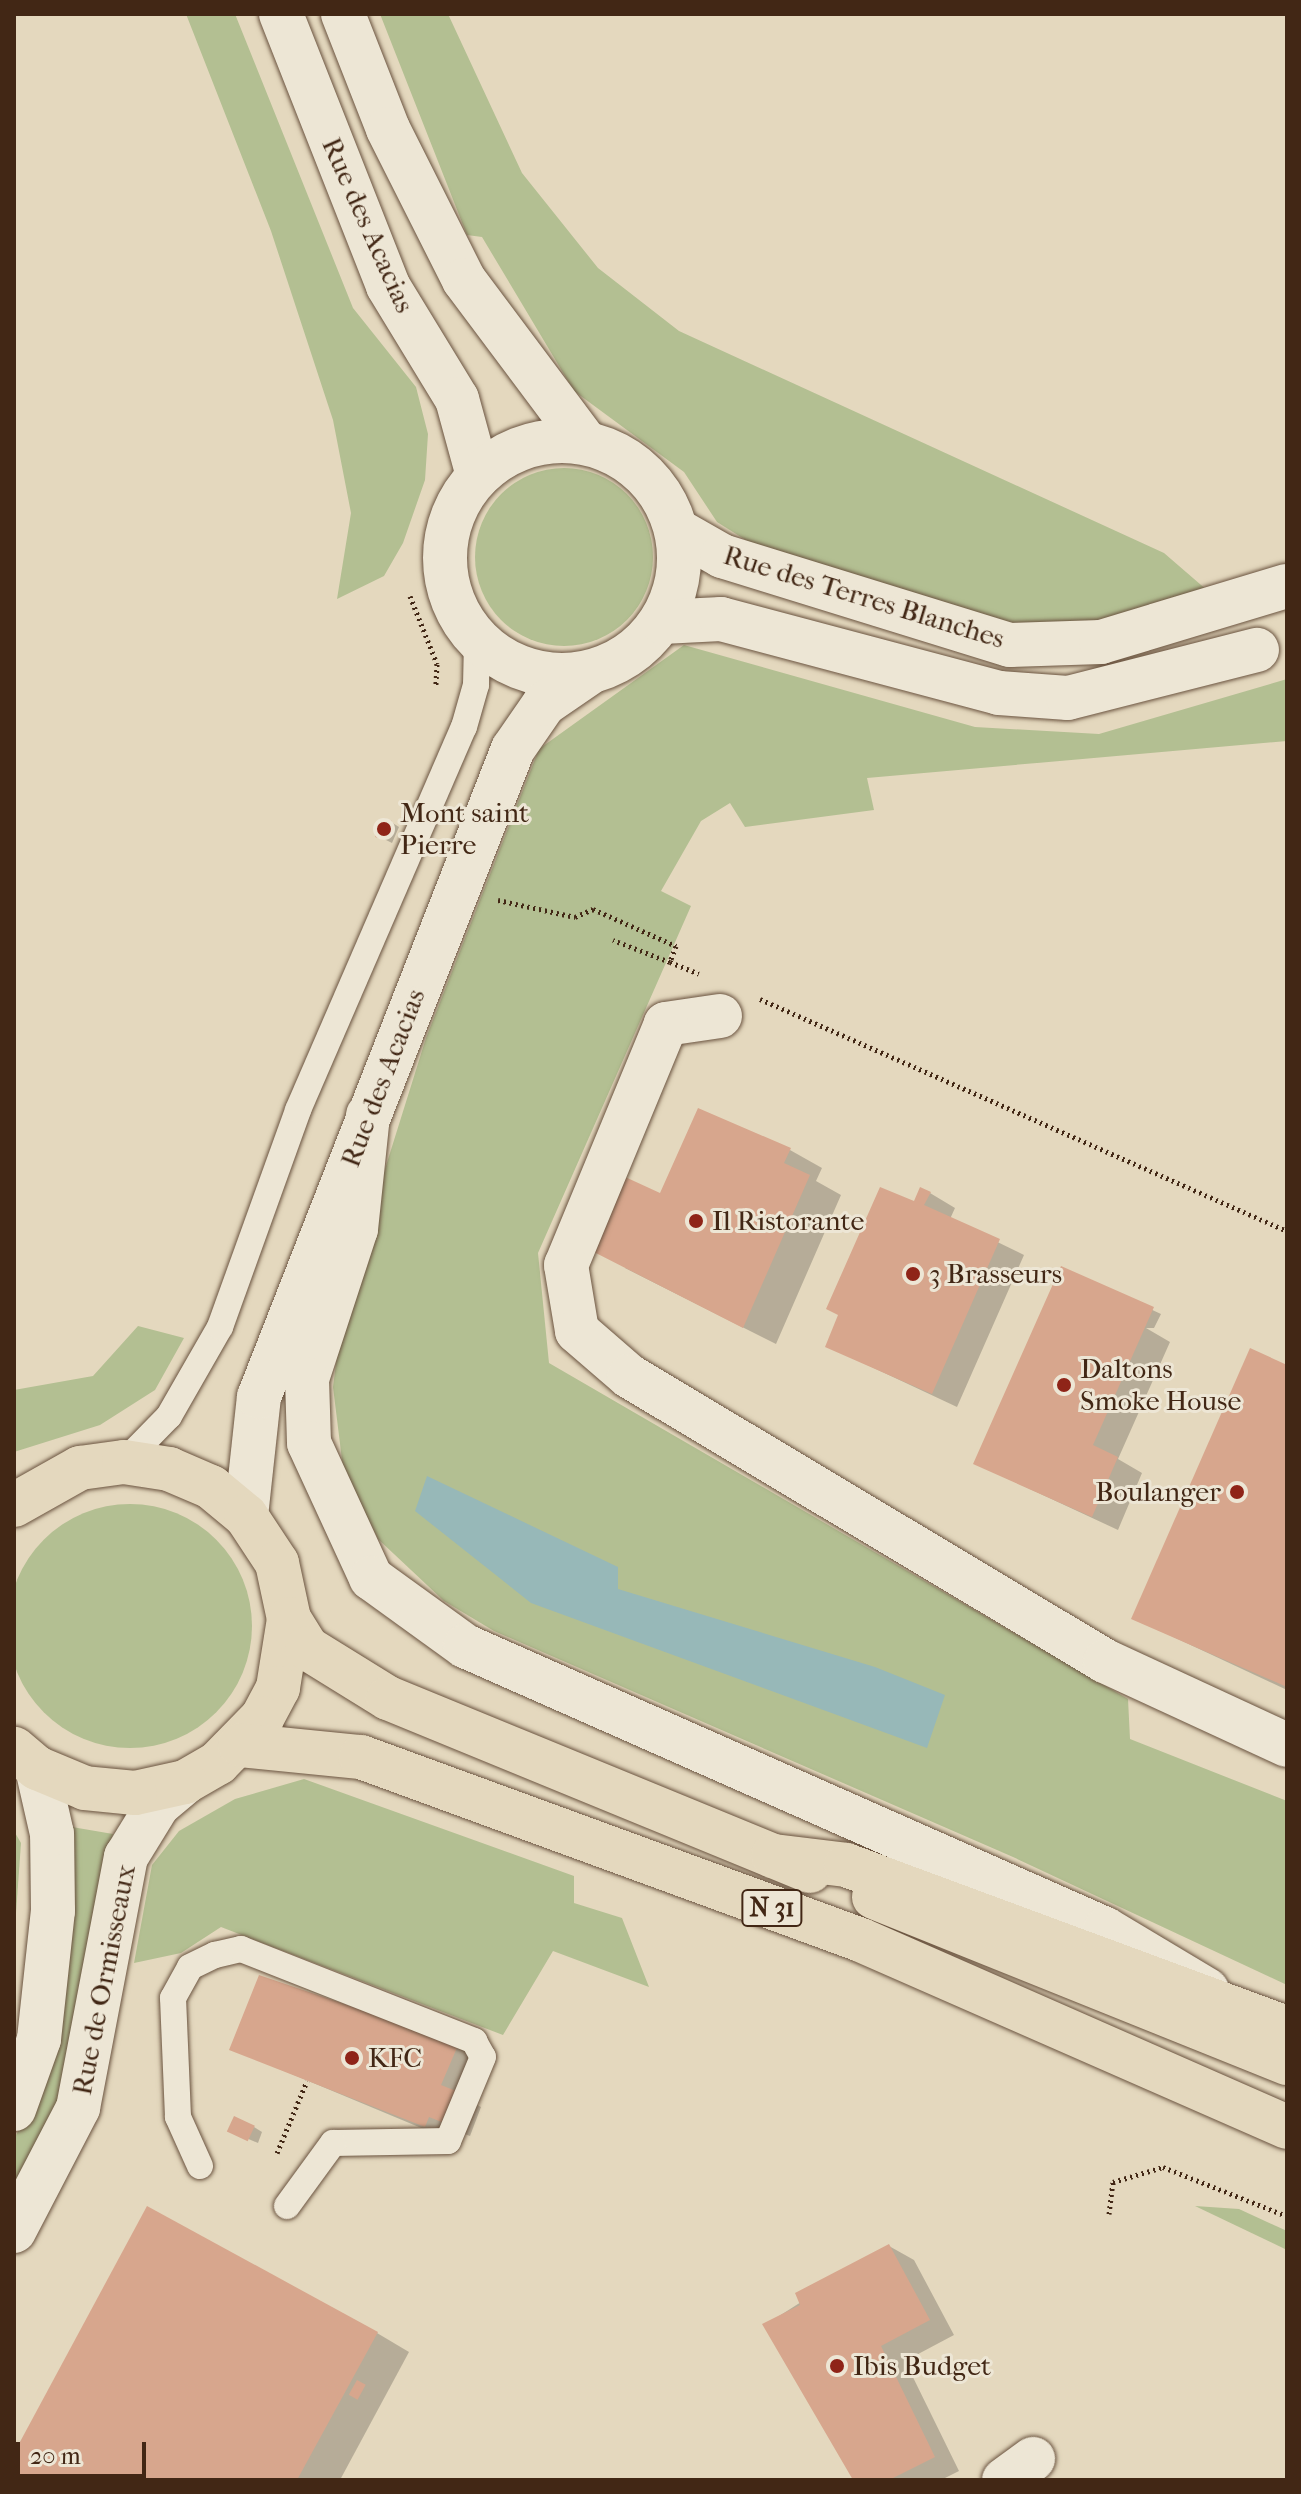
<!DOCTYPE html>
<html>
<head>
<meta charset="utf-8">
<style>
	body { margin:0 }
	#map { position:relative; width:1301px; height:2494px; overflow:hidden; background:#e4d8be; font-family:"IM FELL French Canon",serif }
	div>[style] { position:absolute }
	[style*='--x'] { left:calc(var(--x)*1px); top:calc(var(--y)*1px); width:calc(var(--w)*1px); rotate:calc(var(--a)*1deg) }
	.green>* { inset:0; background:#b3bf92 }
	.round { border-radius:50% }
	.water>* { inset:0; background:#97b8b8 }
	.shadow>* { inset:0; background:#0003 }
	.building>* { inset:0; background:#d7a68d; transform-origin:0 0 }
	.path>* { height:5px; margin-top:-2.5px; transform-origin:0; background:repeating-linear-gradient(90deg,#422715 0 2px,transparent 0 6px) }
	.roads { filter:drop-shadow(0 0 2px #6a533f) drop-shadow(0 0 2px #6a533f) }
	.service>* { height:26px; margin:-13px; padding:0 13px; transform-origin:13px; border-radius:13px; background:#ede6d5 }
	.minor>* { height:44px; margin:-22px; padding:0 22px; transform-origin:22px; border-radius:22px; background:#ede6d5 }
	.minor>.ring { margin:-22px; padding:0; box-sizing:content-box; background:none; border:44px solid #ede6d5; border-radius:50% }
	.primary>* { height:44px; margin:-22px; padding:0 22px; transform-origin:22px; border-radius:22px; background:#e4d8be }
	.motorway>* { height:44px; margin:-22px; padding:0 22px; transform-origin:22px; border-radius:22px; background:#e4d8be }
	.dots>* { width:22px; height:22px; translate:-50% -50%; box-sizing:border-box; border:4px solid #ede6d5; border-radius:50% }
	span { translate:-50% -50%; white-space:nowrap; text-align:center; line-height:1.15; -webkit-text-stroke:6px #ede6d5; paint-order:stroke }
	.shield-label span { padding:2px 6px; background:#ede6d5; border:2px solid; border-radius:6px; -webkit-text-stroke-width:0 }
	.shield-label { font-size:26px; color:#422715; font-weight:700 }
	.street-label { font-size:28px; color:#422715 }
	.poi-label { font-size:28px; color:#422715 }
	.left { translate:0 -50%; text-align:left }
	.right { translate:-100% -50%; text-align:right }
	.frame { position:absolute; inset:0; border:16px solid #422715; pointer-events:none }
	.scale { position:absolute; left:16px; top:2442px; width:130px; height:36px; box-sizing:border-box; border:4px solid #422715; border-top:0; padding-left:10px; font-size:24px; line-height:28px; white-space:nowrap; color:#422715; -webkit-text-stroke:6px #ede6d5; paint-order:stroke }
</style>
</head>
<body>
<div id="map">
	<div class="green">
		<i style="clip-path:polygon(186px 14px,235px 14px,353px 308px,416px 387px,428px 434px,425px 480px,403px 543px,384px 576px,337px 599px,351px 513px,333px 420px,271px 231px)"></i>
		<i style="clip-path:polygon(380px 14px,448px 14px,522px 173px,598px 268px,679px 331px,1164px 553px,1208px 591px,1088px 623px,997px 626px,760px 549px,717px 522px,684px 472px,574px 391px,482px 237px,467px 235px)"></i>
		<i class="round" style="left:475px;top:468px;width:178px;height:178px"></i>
		<i style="clip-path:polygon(684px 645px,975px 727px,1099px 734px,1287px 679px,1287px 741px,867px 778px,874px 810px,745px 827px,730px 803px,701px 821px,661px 891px,691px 906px,538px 1253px,549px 1363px,1128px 1699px,1130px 1739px,1287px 1801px,1287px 1985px,1013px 1857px,494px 1631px,444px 1601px,378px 1539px,343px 1468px,333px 1387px,344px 1300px,426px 1038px,539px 749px)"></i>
		<i style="clip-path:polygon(138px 1326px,184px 1338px,155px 1390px,100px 1425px,14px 1452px,14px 1390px,93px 1376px)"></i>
		<i class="round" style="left:8px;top:1504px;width:244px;height:244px"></i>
		<i style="clip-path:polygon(304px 1779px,574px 1876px,574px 1903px,622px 1918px,649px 1987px,553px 1951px,503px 2035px,221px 1927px,181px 1953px,134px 1963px,152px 1865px,179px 1831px,235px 1799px)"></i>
		<i style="clip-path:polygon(72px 1827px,113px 1834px,55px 2115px,14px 2194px,14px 2139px,39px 2090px)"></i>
		<i style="clip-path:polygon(14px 1831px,21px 1843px,14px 1941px)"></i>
		<i style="clip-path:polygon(1195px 2206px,1239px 2209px,1287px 2231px,1287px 2250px)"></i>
	</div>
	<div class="water">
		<i style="clip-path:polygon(427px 1476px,618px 1567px,618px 1589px,875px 1667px,945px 1695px,927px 1748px,531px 1603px,415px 1511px)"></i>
	</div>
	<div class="shadow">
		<i style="clip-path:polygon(391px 822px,399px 827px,392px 843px,378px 836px)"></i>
		<i style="clip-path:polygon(790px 1150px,822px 1168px,816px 1181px,841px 1195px,776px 1344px,625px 1268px,661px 1196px)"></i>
		<i style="clip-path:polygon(930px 1193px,955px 1208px,950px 1219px,1024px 1255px,957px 1407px,827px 1346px,915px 1204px)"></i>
		<i style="clip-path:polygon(1062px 1268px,1161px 1314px,1154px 1328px,1146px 1328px,1170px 1342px,1118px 1459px,1142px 1473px,1118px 1530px,976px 1464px)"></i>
		<i style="clip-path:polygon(1287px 1367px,1287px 1690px,1133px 1618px)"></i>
		<i style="clip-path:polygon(458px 2045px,483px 2060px,466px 2099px,481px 2107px,470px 2136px,454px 2130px,450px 2140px,232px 2049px)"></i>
		<i style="clip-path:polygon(254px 2127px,262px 2132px,258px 2143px,230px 2131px)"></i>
		<i style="clip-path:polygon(889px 2246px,914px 2260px,954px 2335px,905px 2361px,959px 2471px,941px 2480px,855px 2480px,765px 2325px)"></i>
		<i style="clip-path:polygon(377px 2333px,409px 2352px,340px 2480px,14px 2480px,14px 2457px)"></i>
	</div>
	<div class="building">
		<i style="clip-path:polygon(384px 818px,392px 821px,384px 840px,375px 837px)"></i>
		<i style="clip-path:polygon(698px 1108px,791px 1148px,784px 1163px,810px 1175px,743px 1328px,590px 1250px,623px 1176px,660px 1193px)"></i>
		<i style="clip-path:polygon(880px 1187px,914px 1201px,920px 1187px,931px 1192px,924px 1205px,1000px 1239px,932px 1394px,825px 1347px,838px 1315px,826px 1309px)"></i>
		<i style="clip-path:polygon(1061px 1266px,1154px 1307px,1093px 1445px,1118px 1457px,1092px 1517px,973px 1464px)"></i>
		<i style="clip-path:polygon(1250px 1348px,1287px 1365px,1287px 1687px,1131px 1619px)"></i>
		<i style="clip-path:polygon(259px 1975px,459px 2043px,441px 2085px,456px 2091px,444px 2123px,429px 2117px,425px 2127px,229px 2050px)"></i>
		<i style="left:234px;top:2116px;width:23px;height:17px;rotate:25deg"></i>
		<i style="clip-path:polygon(147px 2206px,378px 2332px,297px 2480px,14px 2480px,14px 2453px)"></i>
		<i style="clip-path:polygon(889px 2244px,930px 2320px,881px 2346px,935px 2457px,889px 2480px,853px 2480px,762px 2324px,800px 2305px,795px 2293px)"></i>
		<i style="left:357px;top:2380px;width:10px;height:17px;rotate:29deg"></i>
	</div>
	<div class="path">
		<i style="--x:410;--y:596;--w:73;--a:68.3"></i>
		<i style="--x:437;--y:664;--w:22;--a:93"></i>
		<i style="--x:498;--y:900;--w:79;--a:12.4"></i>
		<i style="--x:575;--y:917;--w:20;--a:-24"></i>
		<i style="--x:593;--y:909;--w:91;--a:24"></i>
		<i style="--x:676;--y:946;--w:17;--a:111"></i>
		<i style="--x:670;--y:962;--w:61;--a:-158.9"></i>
		<i style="--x:670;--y:962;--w:31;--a:22"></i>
		<i style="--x:760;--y:999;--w:576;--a:23.76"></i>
		<i style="--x:277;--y:2153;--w:78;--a:-67.4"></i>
		<i style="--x:1109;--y:2214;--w:32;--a:-83"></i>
		<i style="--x:1113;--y:2182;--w:52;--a:-16.7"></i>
		<i style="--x:1163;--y:2167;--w:133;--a:21.6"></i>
	</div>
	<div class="roads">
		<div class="service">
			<i style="--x:124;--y:1462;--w:64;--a:-45.6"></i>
			<i style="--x:169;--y:1416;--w:103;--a:-60.2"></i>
			<i style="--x:220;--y:1327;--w:231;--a:-70.2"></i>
			<i style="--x:298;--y:1110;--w:417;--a:-66.6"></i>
			<i style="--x:464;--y:727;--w:44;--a:-74.1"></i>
			<i style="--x:476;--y:685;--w:44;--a:-88.7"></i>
			<i style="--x:200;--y:2166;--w:54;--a:-114.2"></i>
			<i style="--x:178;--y:2117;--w:119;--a:-92.4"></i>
			<i style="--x:173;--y:1998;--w:35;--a:-61"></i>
			<i style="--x:190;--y:1967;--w:28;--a:-26"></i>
			<i style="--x:215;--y:1955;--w:27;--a:-13"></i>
			<i style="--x:241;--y:1949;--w:251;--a:21.5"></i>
			<i style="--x:474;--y:2041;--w:18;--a:61"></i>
			<i style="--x:483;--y:2057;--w:91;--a:112.6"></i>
			<i style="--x:448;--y:2141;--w:115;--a:179"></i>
			<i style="--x:333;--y:2143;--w:78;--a:126.1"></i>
		</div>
		<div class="minor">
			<i style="--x:281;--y:14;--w:292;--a:68.5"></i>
			<i style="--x:388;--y:286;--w:132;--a:58.6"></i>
			<i style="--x:457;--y:399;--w:80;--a:74.7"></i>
			<i style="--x:343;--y:14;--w:123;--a:68.6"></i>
			<i style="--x:388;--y:129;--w:169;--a:63.3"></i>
			<i style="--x:464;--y:280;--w:202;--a:53.2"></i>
			<i class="ring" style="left:445px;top:441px;width:190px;height:190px"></i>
			<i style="--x:678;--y:531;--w:51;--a:29.6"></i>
			<i style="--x:722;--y:556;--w:301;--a:17.2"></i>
			<i style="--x:1010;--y:645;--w:91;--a:-1.9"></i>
			<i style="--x:1101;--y:642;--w:194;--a:-16.8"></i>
			<i style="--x:662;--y:622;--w:59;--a:-2.9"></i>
			<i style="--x:721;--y:619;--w:288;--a:14.9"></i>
			<i style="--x:999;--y:693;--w:69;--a:4.1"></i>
			<i style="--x:1068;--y:698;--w:195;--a:-14.3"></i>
			<i style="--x:720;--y:1016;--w:55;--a:171.6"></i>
			<i style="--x:666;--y:1024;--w:261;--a:112.5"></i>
			<i style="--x:566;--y:1265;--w:67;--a:80.5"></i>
			<i style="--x:577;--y:1331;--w:69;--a:40.9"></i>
			<i style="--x:629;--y:1376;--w:555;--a:30.91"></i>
			<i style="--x:1105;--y:1661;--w:200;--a:24.8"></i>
			<i style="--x:368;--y:1115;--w:115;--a:96"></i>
			<i style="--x:356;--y:1229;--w:158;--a:108.1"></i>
			<i style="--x:307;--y:1379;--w:64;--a:88.2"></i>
			<i style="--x:309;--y:1443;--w:149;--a:65.3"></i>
			<i style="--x:371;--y:1578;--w:116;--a:35.9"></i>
			<i style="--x:465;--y:1646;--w:700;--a:23.85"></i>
			<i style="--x:1105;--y:1929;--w:119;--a:30.9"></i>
			<i style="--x:246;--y:1516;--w:120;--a:-83.8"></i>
			<i style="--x:259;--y:1397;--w:696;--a:-68.6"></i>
			<i style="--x:513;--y:749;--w:55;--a:-55.4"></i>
			<i style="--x:544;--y:704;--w:53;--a:-34.3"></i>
			<i style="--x:14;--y:2109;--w:74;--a:-70.3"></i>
			<i style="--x:39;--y:2039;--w:129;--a:-83.8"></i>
			<i style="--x:53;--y:1911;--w:77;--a:-90.7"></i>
			<i style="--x:52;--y:1834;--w:68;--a:-102.8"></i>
			<i style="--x:14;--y:2231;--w:139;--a:-62.5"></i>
			<i style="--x:78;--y:2108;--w:256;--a:-79.2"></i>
			<i style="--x:126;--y:1857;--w:61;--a:-58.4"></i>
			<i style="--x:158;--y:1805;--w:35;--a:-40"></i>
			<i style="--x:1004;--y:2480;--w:36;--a:-36"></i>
		</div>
		<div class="primary">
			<i style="--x:14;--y:1505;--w:76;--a:-29.3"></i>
			<i style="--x:80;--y:1468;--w:44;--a:-7.8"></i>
			<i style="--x:124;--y:1462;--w:46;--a:8.8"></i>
			<i style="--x:169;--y:1469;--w:46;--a:23.2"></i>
			<i style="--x:211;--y:1487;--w:45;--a:39.6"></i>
			<i style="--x:246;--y:1516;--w:56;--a:56.6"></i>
			<i style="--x:277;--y:1563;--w:57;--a:77.9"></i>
			<i style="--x:289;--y:1619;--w:70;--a:99.1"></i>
			<i style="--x:278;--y:1688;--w:34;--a:118"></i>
			<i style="--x:262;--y:1718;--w:63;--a:134.4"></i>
			<i style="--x:218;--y:1763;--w:38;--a:150"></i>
			<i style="--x:185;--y:1782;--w:51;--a:167.6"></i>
			<i style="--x:135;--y:1793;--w:50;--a:-174.3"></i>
			<i style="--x:85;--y:1788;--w:52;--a:-157.4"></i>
			<i style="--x:37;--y:1768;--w:30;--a:-140"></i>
			<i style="--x:289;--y:1619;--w:34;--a:58"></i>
			<i style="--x:307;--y:1648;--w:95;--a:31.7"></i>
			<i style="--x:388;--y:1698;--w:456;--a:22.3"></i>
			<i style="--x:240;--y:1745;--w:122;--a:5.7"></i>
			<i style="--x:361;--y:1757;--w:532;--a:20.1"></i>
			<i style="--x:861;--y:1940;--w:465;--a:23.7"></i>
			<i style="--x:874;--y:1897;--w:445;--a:21.9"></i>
		</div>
		<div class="motorway">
			<i style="--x:773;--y:1856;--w:74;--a:7"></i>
			<i style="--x:846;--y:1865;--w:470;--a:20.3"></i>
		</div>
	</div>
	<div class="dots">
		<i style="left:384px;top:829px;background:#8f2418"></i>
		<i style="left:696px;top:1221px;background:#8f2418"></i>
		<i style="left:913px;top:1274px;background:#8f2418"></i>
		<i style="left:1064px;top:1385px;background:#8f2418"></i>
		<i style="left:1237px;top:1492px;background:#8f2418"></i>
		<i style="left:352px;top:2058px;background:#8f2418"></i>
		<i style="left:837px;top:2366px;background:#8f2418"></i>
	</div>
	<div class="shield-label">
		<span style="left:772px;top:1908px">N 31</span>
	</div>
	<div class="street-label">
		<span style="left:368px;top:225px;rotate:66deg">Rue des Acacias</span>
		<span style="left:864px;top:597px;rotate:17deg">Rue des Terres Blanches</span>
		<span style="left:383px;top:1078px;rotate:-69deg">Rue des Acacias</span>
		<span style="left:104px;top:1980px;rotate:-79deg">Rue de Ormisseaux</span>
	</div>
	<div class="poi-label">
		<span class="left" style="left:400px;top:829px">Mont saint<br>Pierre</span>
		<span class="left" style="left:712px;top:1221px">Il Ristorante</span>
		<span class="left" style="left:929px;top:1274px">3 Brasseurs</span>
		<span class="left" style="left:1080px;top:1385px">Daltons<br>Smoke House</span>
		<span class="right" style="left:1221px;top:1492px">Boulanger</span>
		<span class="left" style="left:368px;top:2058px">KFC</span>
		<span class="left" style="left:853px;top:2366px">Ibis Budget</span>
	</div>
	<div class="frame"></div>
	<div class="scale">20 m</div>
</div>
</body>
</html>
